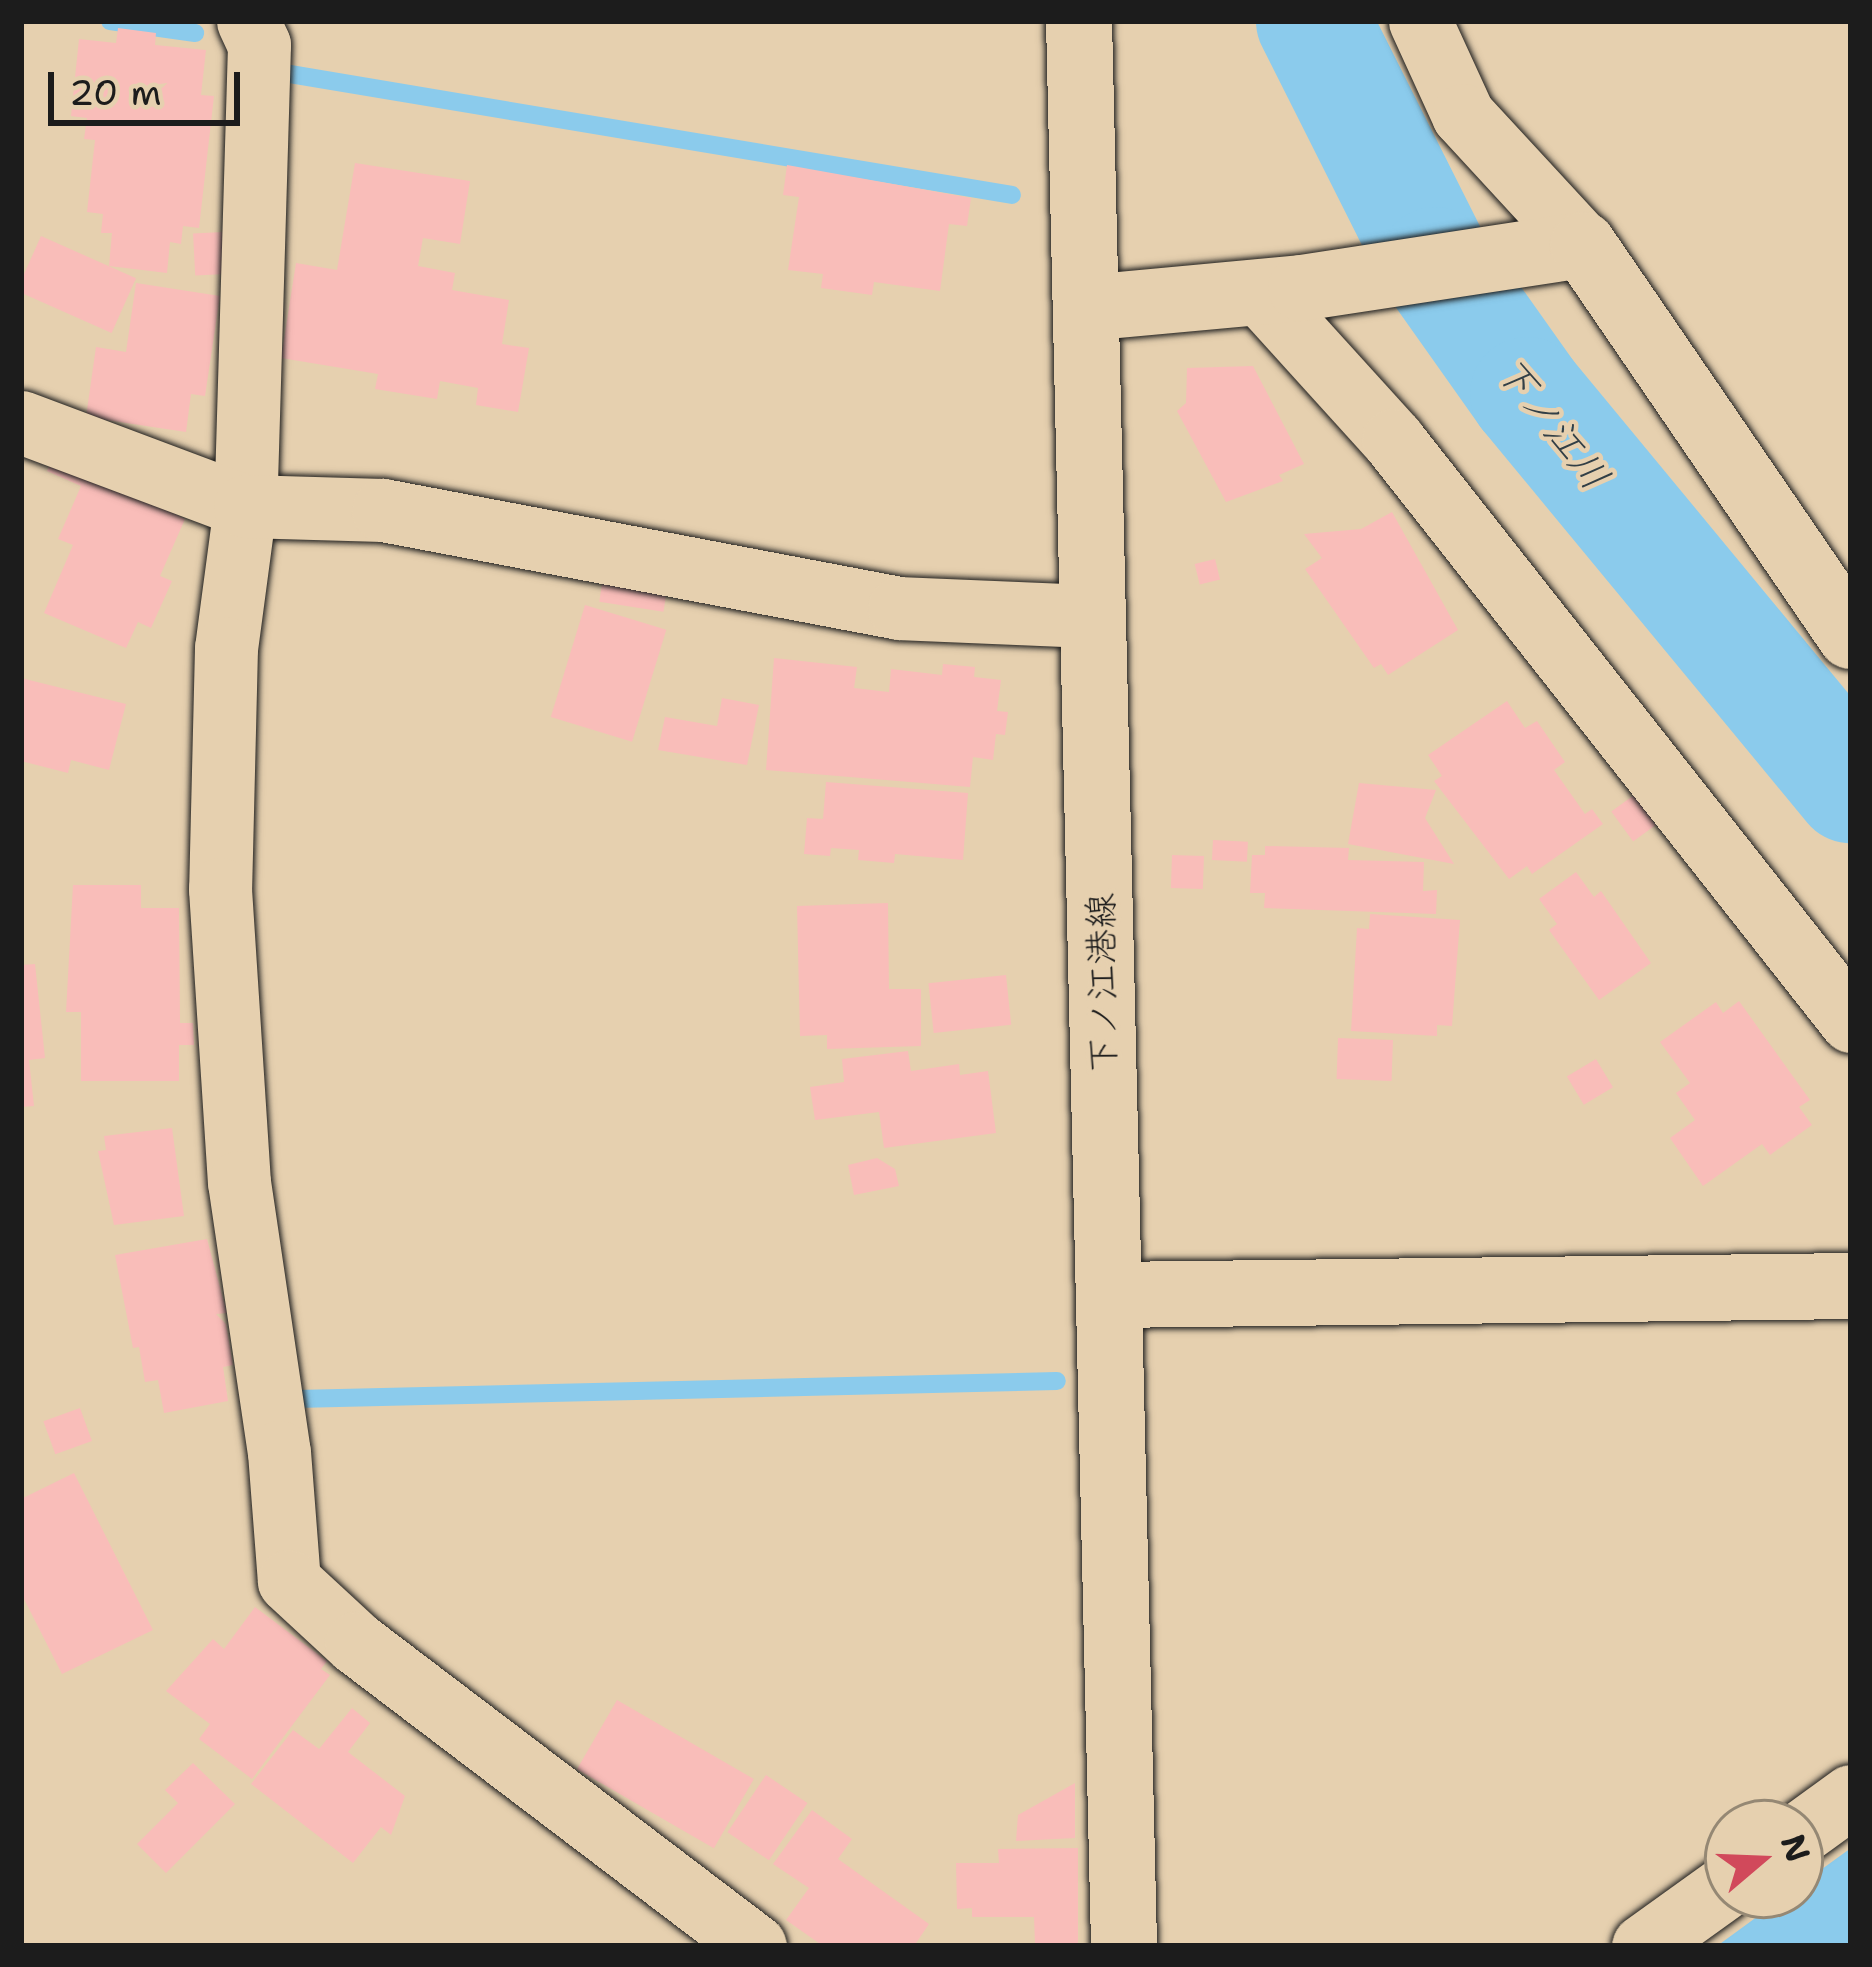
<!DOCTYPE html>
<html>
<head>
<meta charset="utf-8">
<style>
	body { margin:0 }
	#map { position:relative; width:1872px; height:1967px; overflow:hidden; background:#e6d0af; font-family:"Shantell Sans","Klee One",sans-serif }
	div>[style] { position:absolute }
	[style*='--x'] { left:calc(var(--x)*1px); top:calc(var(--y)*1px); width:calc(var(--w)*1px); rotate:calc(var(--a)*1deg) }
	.water>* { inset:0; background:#8bcbec }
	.stream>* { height:18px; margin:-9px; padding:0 9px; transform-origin:9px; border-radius:9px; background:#8bcbec }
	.river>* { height:114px; margin:-57px; padding:0 57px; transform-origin:57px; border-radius:57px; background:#8bcbec }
	.building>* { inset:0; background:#f9bdb9; transform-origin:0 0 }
	.roads { filter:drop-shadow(0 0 3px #1c1c1c) drop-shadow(0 0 3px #1c1c1c) }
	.minor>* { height:63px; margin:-31.5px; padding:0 31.5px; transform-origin:31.5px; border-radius:31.5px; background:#e6d0af }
	.tertiary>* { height:66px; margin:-33px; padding:0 33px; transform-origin:33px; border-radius:33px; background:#e6d0af }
	.secondary>* { height:66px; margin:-33px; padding:0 33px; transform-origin:33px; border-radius:33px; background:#e6d0af }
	span { translate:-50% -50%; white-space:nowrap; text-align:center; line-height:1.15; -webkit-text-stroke:9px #e6d0af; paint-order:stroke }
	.street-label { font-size:36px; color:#1c1c1c }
	.water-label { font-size:39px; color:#323f46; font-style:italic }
	.frame { position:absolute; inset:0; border:24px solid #1c1c1c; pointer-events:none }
	.north { position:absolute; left:1704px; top:1799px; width:120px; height:120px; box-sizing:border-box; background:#e6d0af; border:3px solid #958874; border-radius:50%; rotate:71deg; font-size:33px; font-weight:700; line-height:48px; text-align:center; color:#1c1c1c }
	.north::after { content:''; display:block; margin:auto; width:42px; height:54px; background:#d1495b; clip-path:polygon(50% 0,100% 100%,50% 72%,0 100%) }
	.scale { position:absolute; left:48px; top:72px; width:192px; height:54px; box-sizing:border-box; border:6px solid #1c1c1c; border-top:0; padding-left:15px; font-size:36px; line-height:42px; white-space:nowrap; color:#1c1c1c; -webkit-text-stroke:9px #e6d0af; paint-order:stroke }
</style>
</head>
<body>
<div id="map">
	<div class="water">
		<i style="clip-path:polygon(1851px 1848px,1851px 1946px,1717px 1946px,1787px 1895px,1800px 1895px,1800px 1885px)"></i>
	</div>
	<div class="stream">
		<i style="--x:110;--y:21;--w:86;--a:8"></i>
		<i style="--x:284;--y:73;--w:738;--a:9.51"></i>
		<i style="--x:296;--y:1399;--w:761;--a:-1.35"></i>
	</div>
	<div class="river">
		<i style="--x:1313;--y:21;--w:272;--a:63.3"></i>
		<i style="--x:1435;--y:264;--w:159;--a:54.7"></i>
		<i style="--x:1527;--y:394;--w:509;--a:50.43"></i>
	</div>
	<div class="building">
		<i style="clip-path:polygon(118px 28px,156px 33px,155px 45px,206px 50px,201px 95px,214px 96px,199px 228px,183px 226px,181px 244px,170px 242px,167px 273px,109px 266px,112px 233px,101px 233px,103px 214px,87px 212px,95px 140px,84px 139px,87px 118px,71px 116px,79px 39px,116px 43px)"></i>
		<i style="clip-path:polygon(355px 163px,470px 181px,460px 244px,423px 238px,418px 266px,455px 273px,452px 290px,509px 300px,502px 344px,529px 348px,518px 412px,476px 405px,478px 388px,440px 381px,437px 399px,375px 389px,378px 374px,281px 358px,296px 263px,337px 270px)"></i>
		<i style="clip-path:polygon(787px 165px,971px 198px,967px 226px,949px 224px,940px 291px,874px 282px,872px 295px,821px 288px,823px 274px,788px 270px,799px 197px,783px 195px)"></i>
		<i style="left:223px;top:232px;width:42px;height:30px;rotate:87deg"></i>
		<i style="left:41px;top:236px;width:104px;height:60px;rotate:24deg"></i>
		<i style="clip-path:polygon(136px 283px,220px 296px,205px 396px,191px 394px,186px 432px,86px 417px,96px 347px,126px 352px)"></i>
		<i style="clip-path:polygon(1253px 366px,1304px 464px,1279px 475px,1283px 481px,1226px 502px,1177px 411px,1186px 403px,1187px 368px)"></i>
		<i style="clip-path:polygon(55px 451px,185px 519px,160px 576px,172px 581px,151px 628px,138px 622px,126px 648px,44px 613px,73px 545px,58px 539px,81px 486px,47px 471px)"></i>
		<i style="clip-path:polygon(1392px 512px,1458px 630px,1388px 675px,1381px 664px,1374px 668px,1305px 569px,1322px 558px,1304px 534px,1361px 529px)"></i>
		<i style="left:1215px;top:559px;width:21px;height:21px;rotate:76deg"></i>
		<i style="left:603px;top:578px;width:65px;height:24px;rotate:9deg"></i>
		<i style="left:585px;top:605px;width:85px;height:117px;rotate:17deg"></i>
		<i style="clip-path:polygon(774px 658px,857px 667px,854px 688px,889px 692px,891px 669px,942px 675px,943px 664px,975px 667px,974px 677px,1001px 680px,997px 711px,1008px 712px,1005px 735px,996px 734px,993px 760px,973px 757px,970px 787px,766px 770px)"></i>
		<i style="clip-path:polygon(21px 678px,126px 704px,109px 770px,71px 760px,68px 773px,21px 761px)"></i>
		<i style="clip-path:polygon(722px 698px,759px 705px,747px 765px,658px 750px,665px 717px,717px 726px)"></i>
		<i style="clip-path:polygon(1507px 701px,1525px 728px,1537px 721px,1565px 762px,1554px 770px,1585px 814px,1592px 809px,1603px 824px,1532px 874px,1527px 866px,1509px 879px,1434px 781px,1442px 776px,1428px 755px)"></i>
		<i style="clip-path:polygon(826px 782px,968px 793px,963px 860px,895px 854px,894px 863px,858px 860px,859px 850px,831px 848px,830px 856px,804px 854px,807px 818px,823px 819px)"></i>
		<i style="clip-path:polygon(1359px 783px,1436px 790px,1425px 818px,1454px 864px,1348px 844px)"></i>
		<i style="left:1634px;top:795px;width:37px;height:28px;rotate:54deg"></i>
		<i style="left:1213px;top:840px;width:35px;height:20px;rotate:3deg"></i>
		<i style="clip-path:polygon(1265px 846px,1349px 848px,1348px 860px,1424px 862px,1423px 891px,1437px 890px,1436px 914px,1264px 908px,1265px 893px,1250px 893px,1252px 855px,1265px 855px)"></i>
		<i style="left:1172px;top:855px;width:32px;height:33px;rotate:2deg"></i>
		<i style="clip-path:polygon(1576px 872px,1594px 897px,1601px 891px,1651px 963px,1599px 1000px,1549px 930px,1557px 924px,1539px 899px)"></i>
		<i style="clip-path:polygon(73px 885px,141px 885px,141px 908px,179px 908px,180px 1023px,193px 1023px,194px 1045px,179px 1045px,179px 1081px,81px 1081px,81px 1012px,66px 1012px)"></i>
		<i style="clip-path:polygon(888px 903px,889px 989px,921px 989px,921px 1046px,827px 1049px,827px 1035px,800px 1036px,797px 906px)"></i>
		<i style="clip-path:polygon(1370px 914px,1460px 920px,1452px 1026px,1437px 1025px,1437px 1036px,1351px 1031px,1357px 928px,1369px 929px)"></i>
		<i style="clip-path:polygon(35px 964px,45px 1058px,29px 1060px,34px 1106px,21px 1107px,21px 965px)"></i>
		<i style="left:1006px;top:975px;width:50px;height:78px;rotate:84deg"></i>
		<i style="clip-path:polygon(1739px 1001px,1810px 1100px,1799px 1107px,1812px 1125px,1770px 1155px,1762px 1144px,1703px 1186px,1670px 1138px,1695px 1120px,1676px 1093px,1690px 1083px,1660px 1042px,1716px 1002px,1723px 1013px)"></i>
		<i style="left:1338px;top:1038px;width:55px;height:41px;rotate:2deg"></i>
		<i style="clip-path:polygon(908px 1051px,911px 1071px,959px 1064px,960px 1075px,988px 1071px,996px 1133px,884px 1148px,879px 1112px,815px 1120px,810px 1087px,844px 1082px,842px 1059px)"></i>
		<i style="left:1596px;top:1059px;width:33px;height:34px;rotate:59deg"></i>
		<i style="clip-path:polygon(172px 1128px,184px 1216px,114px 1225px,98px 1151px,106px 1150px,104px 1136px)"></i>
		<i style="clip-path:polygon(877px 1158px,895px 1169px,899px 1186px,854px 1195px,848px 1165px)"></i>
		<i style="clip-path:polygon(207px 1239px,227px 1313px,216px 1314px,226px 1324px,233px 1365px,223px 1367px,228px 1401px,164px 1413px,158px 1380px,145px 1382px,139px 1347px,133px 1348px,115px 1255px)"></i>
		<i style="left:80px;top:1408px;width:35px;height:39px;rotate:70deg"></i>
		<i style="clip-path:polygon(74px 1473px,153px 1630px,62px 1674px,21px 1593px,21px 1499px)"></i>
		<i style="clip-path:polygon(255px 1607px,327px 1661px,321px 1669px,330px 1675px,252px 1779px,199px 1739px,210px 1724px,166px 1691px,213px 1639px,224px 1649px)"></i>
		<i style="left:617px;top:1700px;width:158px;height:80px;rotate:30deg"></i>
		<i style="clip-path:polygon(352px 1708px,370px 1723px,348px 1752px,405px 1796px,391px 1835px,381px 1827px,353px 1863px,251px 1784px,293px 1730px,319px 1749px)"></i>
		<i style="clip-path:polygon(193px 1763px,235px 1804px,166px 1873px,137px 1844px,178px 1803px,165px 1790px)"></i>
		<i style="left:766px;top:1775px;width:50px;height:69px;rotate:34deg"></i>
		<i style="clip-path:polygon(1075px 1783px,1075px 1838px,1016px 1841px,1018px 1815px)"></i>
		<i style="clip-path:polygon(812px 1810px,852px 1839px,838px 1859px,929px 1924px,914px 1946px,823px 1946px,786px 1920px,809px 1888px,773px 1864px)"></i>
		<i style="clip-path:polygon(1078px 1848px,1078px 1944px,1035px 1944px,1034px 1917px,972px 1917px,972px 1908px,957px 1909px,956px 1863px,999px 1863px,998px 1849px)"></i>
	</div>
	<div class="roads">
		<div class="minor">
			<i style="--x:248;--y:21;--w:26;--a:65"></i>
			<i style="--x:259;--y:45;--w:461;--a:91.7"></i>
			<i style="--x:245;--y:506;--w:143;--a:97.6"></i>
			<i style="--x:226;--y:648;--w:241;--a:91.4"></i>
			<i style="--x:220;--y:889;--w:294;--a:86.3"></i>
			<i style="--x:239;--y:1182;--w:273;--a:81.6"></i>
			<i style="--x:279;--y:1452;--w:129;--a:85.6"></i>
			<i style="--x:289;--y:1581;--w:91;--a:42.8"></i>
			<i style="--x:356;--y:1643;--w:501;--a:37.21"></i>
			<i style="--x:1420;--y:21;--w:103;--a:65.4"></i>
			<i style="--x:1463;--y:115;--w:177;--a:47.3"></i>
			<i style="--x:1258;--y:291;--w:201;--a:47.8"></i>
			<i style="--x:1393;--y:440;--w:740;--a:51.75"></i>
			<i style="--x:21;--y:422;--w:239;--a:20.6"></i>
			<i style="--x:245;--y:506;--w:138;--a:1.7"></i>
			<i style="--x:383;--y:510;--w:525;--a:10.75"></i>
			<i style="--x:899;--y:608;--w:194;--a:2.4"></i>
			<i style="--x:1800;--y:1833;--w:63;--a:-36"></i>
			<i style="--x:1643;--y:1946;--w:105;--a:-35.7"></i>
		</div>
		<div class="tertiary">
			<i style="--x:1086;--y:308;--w:216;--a:-5.3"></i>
			<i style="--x:1301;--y:288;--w:285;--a:-8.7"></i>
			<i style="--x:1583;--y:245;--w:474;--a:55.6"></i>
			<i style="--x:1109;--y:1295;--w:742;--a:-0.69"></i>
		</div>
		<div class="secondary">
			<i style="--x:1079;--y:21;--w:1926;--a:88.66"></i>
		</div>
	</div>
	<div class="street-label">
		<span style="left:1102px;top:983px;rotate:-91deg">下ノ江港線</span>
	</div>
	<div class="water-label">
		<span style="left:1553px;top:423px;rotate:52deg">下ノ江川</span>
	</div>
	<div class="frame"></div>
	<div class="north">N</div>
	<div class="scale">20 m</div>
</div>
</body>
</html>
